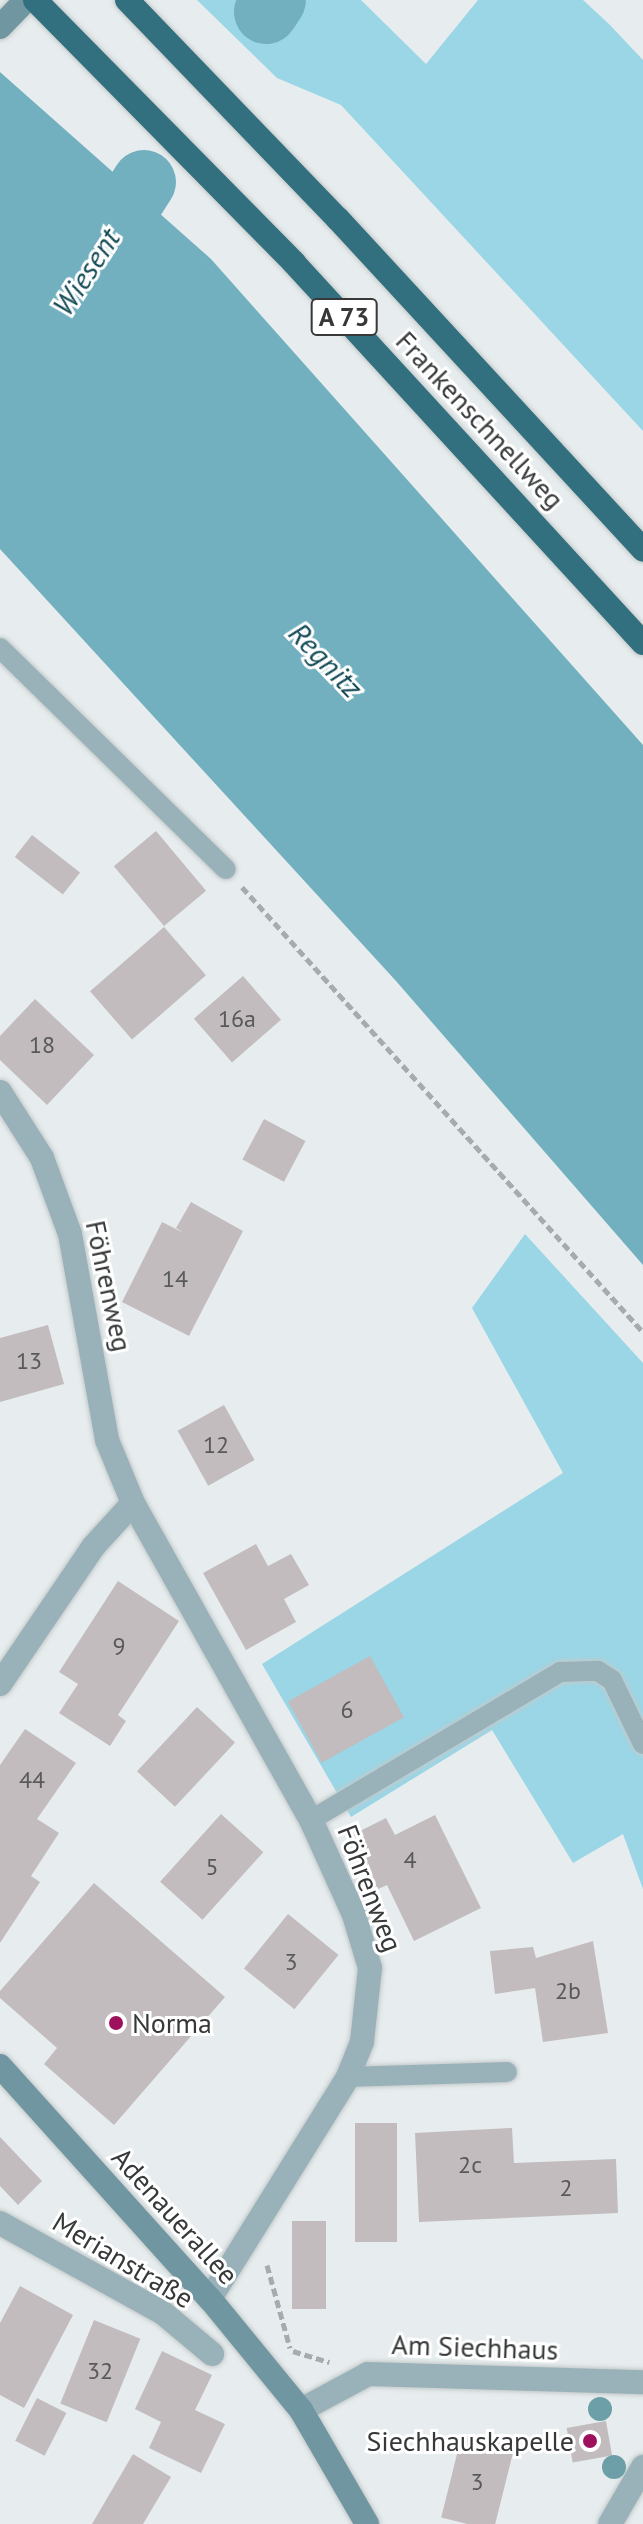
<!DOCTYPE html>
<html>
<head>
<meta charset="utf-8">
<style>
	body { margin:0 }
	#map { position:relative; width:643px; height:2524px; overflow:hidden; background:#e7edee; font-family:"PT Sans",sans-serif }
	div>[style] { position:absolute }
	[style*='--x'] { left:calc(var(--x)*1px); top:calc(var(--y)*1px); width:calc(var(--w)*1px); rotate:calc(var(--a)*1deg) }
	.green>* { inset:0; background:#9ad6e6 }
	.water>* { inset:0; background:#73b0bf }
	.river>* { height:64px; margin:-32px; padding:0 32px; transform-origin:32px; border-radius:32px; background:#73b0bf }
	.building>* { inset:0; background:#c2bcbe; transform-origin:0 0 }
	.path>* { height:5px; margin-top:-2.5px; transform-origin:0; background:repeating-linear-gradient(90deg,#a7abac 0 8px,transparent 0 12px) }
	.roads { filter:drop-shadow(0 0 2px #c4c9ca) drop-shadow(0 0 2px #c4c9ca) }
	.lane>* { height:20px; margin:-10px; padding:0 10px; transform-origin:10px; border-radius:10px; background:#99b2b9 }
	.street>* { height:24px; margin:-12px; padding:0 12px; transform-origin:12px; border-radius:12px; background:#99b2b9 }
	.secondary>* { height:24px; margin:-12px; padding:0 12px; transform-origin:12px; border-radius:12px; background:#7096a1 }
	.highway>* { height:24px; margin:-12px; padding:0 12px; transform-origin:12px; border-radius:12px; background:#33707f }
	.trees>* { width:24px; height:24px; margin:-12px; border-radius:50%; background:#6c9fa8 }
	.dots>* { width:22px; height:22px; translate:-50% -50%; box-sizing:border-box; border:4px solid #fff; border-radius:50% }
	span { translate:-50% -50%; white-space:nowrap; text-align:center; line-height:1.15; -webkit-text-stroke:6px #fff; paint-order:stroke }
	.number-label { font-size:24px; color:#59595a }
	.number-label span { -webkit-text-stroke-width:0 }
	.shield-label span { padding:2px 6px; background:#fff; border:2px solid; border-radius:6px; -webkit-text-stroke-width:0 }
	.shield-label { font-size:26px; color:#363839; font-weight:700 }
	.street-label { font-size:28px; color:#363839 }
	.poi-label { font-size:28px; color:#363839 }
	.left { translate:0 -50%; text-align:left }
	.right { translate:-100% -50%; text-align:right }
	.water-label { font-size:30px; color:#154b57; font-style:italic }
</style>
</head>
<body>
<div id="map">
	<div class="green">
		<i style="clip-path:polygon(197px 0,361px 0,426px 64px,478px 0,583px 0,609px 24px,643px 60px,643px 431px,341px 105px,277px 78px)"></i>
		<i style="clip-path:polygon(525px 1234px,643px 1363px,643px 1889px,623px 1834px,573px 1863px,492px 1730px,351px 1817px,262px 1664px,563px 1473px,472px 1308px)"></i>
	</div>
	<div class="water">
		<i style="clip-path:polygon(0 72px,211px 259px,643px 745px,643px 1265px,396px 981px,0 549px)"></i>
	</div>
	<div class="river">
		<i style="--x:266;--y:12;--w:14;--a:-56"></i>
		<i style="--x:89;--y:268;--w:102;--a:-57.4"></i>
	</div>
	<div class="building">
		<i style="left:156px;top:831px;width:78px;height:55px;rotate:50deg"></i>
		<i style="left:32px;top:835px;width:61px;height:28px;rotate:38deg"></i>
		<i style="left:164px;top:927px;width:64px;height:98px;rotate:49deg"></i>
		<i style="left:243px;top:976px;width:58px;height:65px;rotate:49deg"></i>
		<i style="clip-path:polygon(35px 999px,94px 1055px,47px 1105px,0 1060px,0 1036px)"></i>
		<i style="left:264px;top:1119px;width:47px;height:46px;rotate:28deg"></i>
		<i style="clip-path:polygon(191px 1202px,243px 1231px,189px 1336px,122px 1302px,162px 1222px,184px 1233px,176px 1228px)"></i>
		<i style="clip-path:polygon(48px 1325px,64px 1384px,0 1402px,0 1338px)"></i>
		<i style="left:224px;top:1405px;width:63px;height:53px;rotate:61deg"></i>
		<i style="clip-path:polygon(256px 1544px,268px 1566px,291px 1554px,309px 1585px,284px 1599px,296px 1622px,246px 1650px,203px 1573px)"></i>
		<i style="clip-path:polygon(118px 1581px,179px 1621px,118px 1715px,126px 1721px,110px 1746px,59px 1713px,78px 1684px,59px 1672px)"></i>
		<i style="left:370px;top:1656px;width:70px;height:94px;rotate:61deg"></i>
		<i style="left:197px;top:1707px;width:52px;height:88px;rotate:43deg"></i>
		<i style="clip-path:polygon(25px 1729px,76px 1763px,37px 1819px,59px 1833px,31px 1876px,40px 1882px,0 1943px,0 1765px)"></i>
		<i style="left:221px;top:1814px;width:57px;height:91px;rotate:42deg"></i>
		<i style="clip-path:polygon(435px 1815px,481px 1908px,414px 1941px,387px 1885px,376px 1890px,350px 1836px,386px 1818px,395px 1835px)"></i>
		<i style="clip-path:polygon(94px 1883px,225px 1997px,114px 2125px,44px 2064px,57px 2048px,0 1998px,0 1991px)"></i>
		<i style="left:288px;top:1914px;width:65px;height:70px;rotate:39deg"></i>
		<i style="clip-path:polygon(593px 1941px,608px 2033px,543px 2042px,535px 1988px,495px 1994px,490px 1951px,533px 1947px,536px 1958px)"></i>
		<i style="left:397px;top:2123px;width:119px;height:42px;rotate:90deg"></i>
		<i style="clip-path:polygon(512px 2128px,514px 2163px,616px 2159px,618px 2213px,419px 2222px,415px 2133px)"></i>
		<i style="clip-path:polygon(0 2137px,42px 2181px,18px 2205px,0 2186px)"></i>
		<i style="left:292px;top:2221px;width:34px;height:88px"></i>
		<i style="clip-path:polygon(20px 2286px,73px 2315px,24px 2408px,0 2395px,0 2323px)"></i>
		<i style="left:94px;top:2320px;width:50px;height:90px;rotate:22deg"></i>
		<i style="clip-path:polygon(162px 2351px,212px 2375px,195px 2410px,225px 2424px,201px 2473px,149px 2448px,161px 2422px,135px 2409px)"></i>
		<i style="left:37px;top:2398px;width:33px;height:48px;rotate:27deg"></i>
		<i style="left:606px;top:2421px;width:35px;height:40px;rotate:80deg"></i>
		<i style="left:462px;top:2434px;width:54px;height:86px;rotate:14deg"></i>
		<i style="clip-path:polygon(133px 2454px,171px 2477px,143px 2524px,92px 2524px)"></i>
	</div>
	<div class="path">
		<i style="--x:242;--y:887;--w:599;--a:47.98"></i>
		<i style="--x:267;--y:2265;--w:86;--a:74.5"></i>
		<i style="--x:293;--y:2351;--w:38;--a:17"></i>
	</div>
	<div class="roads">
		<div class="lane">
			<i style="--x:0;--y:648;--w:316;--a:44.4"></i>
			<i style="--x:311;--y:1820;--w:290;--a:-30.7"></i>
			<i style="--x:560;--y:1672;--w:38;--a:-2"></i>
			<i style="--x:598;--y:1671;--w:17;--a:33"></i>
			<i style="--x:612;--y:1680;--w:71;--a:64.2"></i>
			<i style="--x:348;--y:2077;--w:159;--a:-1.8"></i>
		</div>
		<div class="street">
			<i style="--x:0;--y:1092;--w:78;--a:57.5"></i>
			<i style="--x:42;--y:1158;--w:81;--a:69.8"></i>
			<i style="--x:70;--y:1234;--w:209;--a:79.8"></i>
			<i style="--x:107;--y:1440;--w:68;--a:67.6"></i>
			<i style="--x:0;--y:1684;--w:166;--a:-55.8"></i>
			<i style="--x:93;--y:1547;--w:59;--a:-47.7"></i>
			<i style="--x:133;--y:1503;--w:364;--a:60.7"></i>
			<i style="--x:311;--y:1820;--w:104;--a:65.6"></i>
			<i style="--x:354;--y:1915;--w:55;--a:73.2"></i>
			<i style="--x:370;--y:1968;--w:74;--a:96.2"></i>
			<i style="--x:362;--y:2042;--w:38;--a:112"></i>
			<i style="--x:348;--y:2077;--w:261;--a:121.9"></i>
			<i style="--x:0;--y:2223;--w:186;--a:28.9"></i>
			<i style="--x:163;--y:2313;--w:64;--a:39.9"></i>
			<i style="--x:301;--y:2410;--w:76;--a:-28.2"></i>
			<i style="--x:368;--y:2374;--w:275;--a:1.7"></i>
			<i style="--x:610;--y:2524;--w:66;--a:-59.9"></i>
		</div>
		<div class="secondary">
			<i style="--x:0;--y:27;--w:37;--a:-46"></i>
			<i style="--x:0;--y:2066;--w:314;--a:48"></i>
			<i style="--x:210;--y:2299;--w:144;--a:50.7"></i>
			<i style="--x:301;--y:2410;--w:132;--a:59.9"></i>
		</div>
		<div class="highway">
			<i style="--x:35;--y:0;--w:369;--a:45.4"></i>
			<i style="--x:294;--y:263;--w:516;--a:47.43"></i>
			<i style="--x:127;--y:0;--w:304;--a:46.1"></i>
			<i style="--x:338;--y:219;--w:450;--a:47.3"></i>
		</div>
	</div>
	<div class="trees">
		<i style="left:600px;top:2409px"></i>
		<i style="left:614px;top:2467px"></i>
	</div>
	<div class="dots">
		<i style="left:116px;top:2023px;background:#9e105b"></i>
		<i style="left:590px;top:2441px;background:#9e105b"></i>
	</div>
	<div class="number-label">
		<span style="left:237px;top:1019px">16a</span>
		<span style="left:42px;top:1045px">18</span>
		<span style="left:175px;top:1279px">14</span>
		<span style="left:29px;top:1361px">13</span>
		<span style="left:216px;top:1445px">12</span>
		<span style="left:119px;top:1646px">9</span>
		<span style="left:347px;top:1710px">6</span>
		<span style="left:32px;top:1780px">44</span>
		<span style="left:410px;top:1860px">4</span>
		<span style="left:212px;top:1867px">5</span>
		<span style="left:291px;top:1962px">3</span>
		<span style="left:568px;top:1991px">2b</span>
		<span style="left:470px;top:2165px">2c</span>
		<span style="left:566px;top:2188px">2</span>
		<span style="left:100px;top:2371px">32</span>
		<span style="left:477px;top:2482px">3</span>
	</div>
	<div class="shield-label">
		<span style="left:344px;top:317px">A 73</span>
	</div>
	<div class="street-label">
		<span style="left:480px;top:420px;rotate:47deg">Frankenschnellweg</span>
		<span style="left:109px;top:1286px;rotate:78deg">Föhrenweg</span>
		<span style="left:370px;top:1888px;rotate:69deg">Föhrenweg</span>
		<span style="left:175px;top:2216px;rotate:48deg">Adenauerallee</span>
		<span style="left:123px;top:2260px;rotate:31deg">Merianstraße</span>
		<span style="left:475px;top:2347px;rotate:2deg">Am Siechhaus</span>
	</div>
	<div class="poi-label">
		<span class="left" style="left:132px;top:2023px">Norma</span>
		<span class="right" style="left:574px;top:2441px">Siechhauskapelle</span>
	</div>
	<div class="water-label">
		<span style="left:86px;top:272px;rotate:-57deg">Wiesent</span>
		<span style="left:326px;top:660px;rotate:46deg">Regnitz</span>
	</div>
</div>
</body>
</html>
